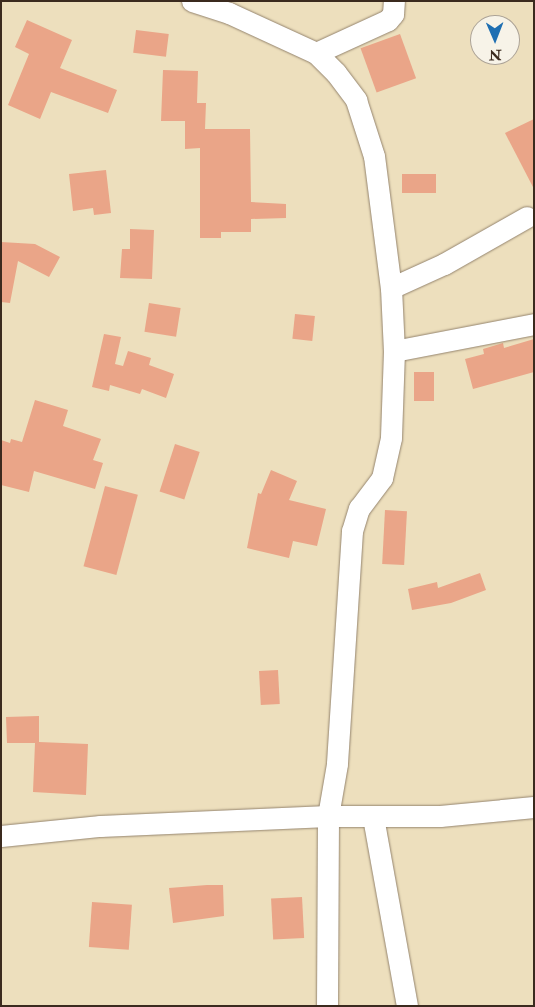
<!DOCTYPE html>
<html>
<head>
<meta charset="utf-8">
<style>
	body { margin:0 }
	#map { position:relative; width:535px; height:1007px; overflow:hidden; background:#eddfbd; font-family:"IM FELL Double Pica",serif }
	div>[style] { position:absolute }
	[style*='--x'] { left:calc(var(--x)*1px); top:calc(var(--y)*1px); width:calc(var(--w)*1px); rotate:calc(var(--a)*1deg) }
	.building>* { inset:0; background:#eaa588; transform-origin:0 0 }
	.roads { filter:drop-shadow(0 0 1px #94846e) drop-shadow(0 0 1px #94846e) }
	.minor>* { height:21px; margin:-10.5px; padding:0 10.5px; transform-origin:10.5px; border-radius:10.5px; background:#fff }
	span { translate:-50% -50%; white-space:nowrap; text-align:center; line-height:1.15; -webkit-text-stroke:4px #f7f3e8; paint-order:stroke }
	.frame { position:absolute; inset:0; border:2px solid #3b2a1e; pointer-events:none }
	.north { position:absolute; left:470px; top:15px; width:50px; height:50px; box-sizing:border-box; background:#f7f3e8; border:1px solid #aca397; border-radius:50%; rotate:179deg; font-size:14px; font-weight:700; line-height:20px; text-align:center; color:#3b2a1e }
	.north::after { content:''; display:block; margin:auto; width:18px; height:22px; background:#1f6fb2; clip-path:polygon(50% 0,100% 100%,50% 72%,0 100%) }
</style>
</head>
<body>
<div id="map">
	<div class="building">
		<i style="clip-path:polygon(27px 20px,72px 40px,60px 68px,117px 90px,108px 113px,51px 92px,40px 119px,8px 105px,29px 54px,15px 47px)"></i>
		<i style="left:136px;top:30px;width:33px;height:23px;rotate:7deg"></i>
		<i style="left:400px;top:34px;width:47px;height:42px;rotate:70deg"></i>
		<i style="clip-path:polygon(163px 70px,198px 71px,197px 103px,206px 103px,205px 129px,250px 129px,251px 202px,286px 204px,286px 218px,251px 219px,251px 232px,221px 232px,221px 238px,200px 238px,200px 148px,185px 149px,185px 121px,161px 121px)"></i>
		<i style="clip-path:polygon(534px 119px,534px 189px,505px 133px)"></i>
		<i style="clip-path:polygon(106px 170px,111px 213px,94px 215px,93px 208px,73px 211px,69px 174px)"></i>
		<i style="left:402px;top:174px;width:34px;height:19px"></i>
		<i style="clip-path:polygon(130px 229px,154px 230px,152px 279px,120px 278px,122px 249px,130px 249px)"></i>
		<i style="clip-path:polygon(1px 242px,35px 244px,60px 257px,49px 277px,18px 261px,10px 303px,1px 302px)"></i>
		<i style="left:149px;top:303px;width:32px;height:29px;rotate:9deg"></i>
		<i style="left:295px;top:314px;width:20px;height:25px;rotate:6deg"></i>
		<i style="clip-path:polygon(104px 334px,121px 337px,115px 364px,123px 366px,128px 351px,151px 358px,149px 365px,174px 374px,166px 398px,142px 389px,140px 394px,110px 385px,109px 391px,92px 387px)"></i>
		<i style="clip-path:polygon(534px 339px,534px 372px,473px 389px,465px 359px,484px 354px,483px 349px,503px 343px,504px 348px)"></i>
		<i style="left:414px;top:372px;width:20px;height:29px"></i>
		<i style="clip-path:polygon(35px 400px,68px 410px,63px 426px,101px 439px,93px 460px,103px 463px,95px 489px,34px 471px,29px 492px,1px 485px,1px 440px,10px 443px,11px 439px,22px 442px)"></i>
		<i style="left:175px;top:444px;width:26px;height:50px;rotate:18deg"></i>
		<i style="clip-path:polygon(271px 470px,297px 481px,289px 500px,326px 509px,317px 546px,293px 541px,289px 558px,247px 548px,258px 493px,261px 494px)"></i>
		<i style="left:105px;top:486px;width:34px;height:83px;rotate:15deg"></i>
		<i style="left:385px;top:510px;width:22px;height:54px;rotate:3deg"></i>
		<i style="clip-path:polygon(480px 573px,486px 590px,451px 603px,412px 610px,408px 589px,437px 582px,438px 588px)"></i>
		<i style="left:278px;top:670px;width:34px;height:19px;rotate:87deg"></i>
		<i style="clip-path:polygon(39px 716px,39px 742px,88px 744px,86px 795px,33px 792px,35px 743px,7px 743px,6px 717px)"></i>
		<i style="clip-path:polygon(207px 885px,223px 885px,224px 916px,173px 923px,169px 888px)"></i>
		<i style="left:302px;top:897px;width:41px;height:31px;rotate:87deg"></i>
		<i style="left:92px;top:902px;width:40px;height:45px;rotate:4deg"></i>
	</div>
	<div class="roads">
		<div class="minor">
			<i style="--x:192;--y:1;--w:39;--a:18"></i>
			<i style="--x:229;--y:13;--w:96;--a:24.7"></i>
			<i style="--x:316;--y:53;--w:28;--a:45"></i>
			<i style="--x:336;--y:73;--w:34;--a:53"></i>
			<i style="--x:356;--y:100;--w:59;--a:72.2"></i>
			<i style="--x:374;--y:156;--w:133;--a:82.7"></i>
			<i style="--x:391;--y:288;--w:63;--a:87.3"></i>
			<i style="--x:394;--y:351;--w:87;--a:92"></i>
			<i style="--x:391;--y:438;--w:41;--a:102.7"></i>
			<i style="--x:382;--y:478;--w:38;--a:127"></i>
			<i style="--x:359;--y:508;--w:24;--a:107"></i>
			<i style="--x:352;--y:531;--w:233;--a:93.7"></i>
			<i style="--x:337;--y:764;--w:53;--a:99.8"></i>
			<i style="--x:328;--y:816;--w:190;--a:90.3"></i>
			<i style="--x:316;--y:53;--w:79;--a:-24.6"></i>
			<i style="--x:388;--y:20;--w:8;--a:-50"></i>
			<i style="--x:393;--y:14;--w:13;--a:-86"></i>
			<i style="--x:391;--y:288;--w:58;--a:-24.4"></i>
			<i style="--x:444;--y:264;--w:95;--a:-29.5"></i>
			<i style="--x:394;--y:351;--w:143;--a:-10.9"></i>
			<i style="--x:373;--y:817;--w:192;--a:79.8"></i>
			<i style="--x:1;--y:836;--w:100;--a:-5.8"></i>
			<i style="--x:100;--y:826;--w:228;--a:-2.5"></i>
			<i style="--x:328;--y:816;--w:112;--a:0"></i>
			<i style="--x:440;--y:816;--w:94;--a:-5.5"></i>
		</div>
	</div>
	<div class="frame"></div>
	<div class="north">N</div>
</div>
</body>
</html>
